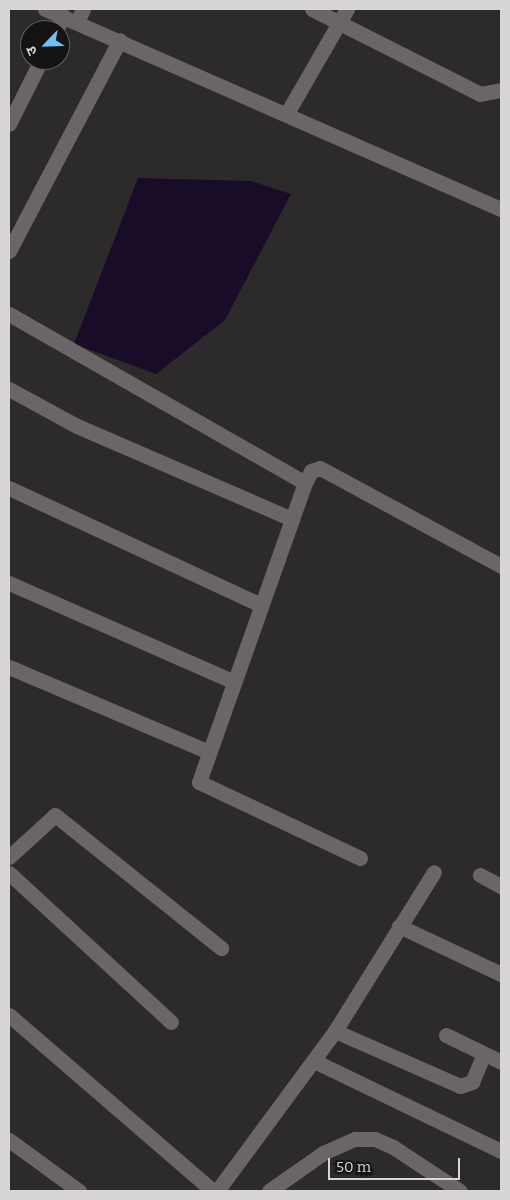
<!DOCTYPE html>
<html>
<head>
<meta charset="utf-8">
<style>
	body { margin:0 }
	#map { position:relative; width:510px; height:1200px; overflow:hidden; background:#2d2a2c; font-family:Bitter,"Noto Sans Devanagari",serif }
	div>[style] { position:absolute }
	[style*='--x'] { left:calc(var(--x)*1px); top:calc(var(--y)*1px); width:calc(var(--w)*1px); rotate:calc(var(--a)*1deg) }
	.water>* { inset:0; background:#190c28 }
	.minor>* { height:15px; margin:-7.5px; padding:0 7.5px; transform-origin:7.5px; border-radius:7.5px; background:#6a6668 }
	.tertiary>* { height:15px; margin:-7.5px; padding:0 7.5px; transform-origin:7.5px; border-radius:7.5px; background:#6a6668 }
	span { translate:-50% -50%; white-space:nowrap; text-align:center; line-height:1.15; -webkit-text-stroke:4px #151314; paint-order:stroke }
	.frame { position:absolute; inset:0; border:10px solid #d7d5d6; pointer-events:none }
	.north { position:absolute; left:20px; top:20px; width:50px; height:50px; box-sizing:border-box; background:#151314; border:1px solid #636162; border-radius:50%; rotate:246deg; font-size:14px; font-weight:700; line-height:20px; text-align:center; color:#d7d5d6 }
	.north::after { content:''; display:block; margin:auto; width:18px; height:22px; background:#6dc2f3; clip-path:polygon(50% 0,100% 100%,50% 72%,0 100%) }
	.scale { position:absolute; left:328px; top:1158px; width:132px; height:22px; box-sizing:border-box; border:2px solid #d7d5d6; border-top:0; padding-left:6px; font-size:15px; line-height:18px; white-space:nowrap; color:#d7d5d6; -webkit-text-stroke:4px #151314; paint-order:stroke }
</style>
</head>
<body>
<div id="map">
	<div class="water">
		<i style="clip-path:polygon(138px 178px,251px 181px,291px 194px,225px 320px,156px 374px,74px 344px)"></i>
	</div>
	<div class="minor">
		<i style="--x:312;--y:9;--w:188;--a:26.8"></i>
		<i style="--x:480;--y:94;--w:21;--a:-11"></i>
		<i style="--x:77;--y:22;--w:14;--a:-65"></i>
		<i style="--x:56;--y:30;--w:16;--a:-63"></i>
		<i style="--x:287;--y:113;--w:120;--a:-60"></i>
		<i style="--x:9;--y:124;--w:72;--a:-63.4"></i>
		<i style="--x:9;--y:251;--w:238;--a:-62.3"></i>
		<i style="--x:9;--y:314;--w:341;--a:29.7"></i>
		<i style="--x:9;--y:389;--w:77;--a:28.6"></i>
		<i style="--x:77;--y:426;--w:234;--a:23.4"></i>
		<i style="--x:9;--y:488;--w:278;--a:24.9"></i>
		<i style="--x:9;--y:583;--w:246;--a:23.7"></i>
		<i style="--x:9;--y:667;--w:217;--a:23"></i>
		<i style="--x:9;--y:857;--w:62;--a:-42.4"></i>
		<i style="--x:55;--y:815;--w:213;--a:38.7"></i>
		<i style="--x:360;--y:858;--w:178;--a:-154.7"></i>
		<i style="--x:199;--y:782;--w:317;--a:-70.5"></i>
		<i style="--x:305;--y:483;--w:13;--a:-63"></i>
		<i style="--x:311;--y:471;--w:9;--a:-18"></i>
		<i style="--x:320;--y:468;--w:206;--a:28.4"></i>
		<i style="--x:9;--y:873;--w:220;--a:42.6"></i>
		<i style="--x:480;--y:875;--w:24;--a:28"></i>
		<i style="--x:399;--y:926;--w:113;--a:25.2"></i>
		<i style="--x:9;--y:1015;--w:269;--a:40.8"></i>
		<i style="--x:335;--y:1031;--w:137;--a:23.7"></i>
		<i style="--x:460;--y:1086;--w:13;--a:-18"></i>
		<i style="--x:472;--y:1082;--w:30;--a:-67"></i>
		<i style="--x:446;--y:1035;--w:61;--a:26.1"></i>
		<i style="--x:314;--y:1061;--w:208;--a:25.7"></i>
		<i style="--x:9;--y:1140;--w:87;--a:36.1"></i>
		<i style="--x:217;--y:1191;--w:199;--a:-53.6"></i>
		<i style="--x:335;--y:1031;--w:187;--a:-58.1"></i>
		<i style="--x:269;--y:1191;--w:66;--a:-35.1"></i>
		<i style="--x:323;--y:1153;--w:35;--a:-24"></i>
		<i style="--x:355;--y:1139;--w:20;--a:0"></i>
		<i style="--x:375;--y:1139;--w:20;--a:24"></i>
		<i style="--x:393;--y:1147;--w:80;--a:33.3"></i>
	</div>
	<div class="tertiary">
		<i style="--x:45;--y:9;--w:498;--a:23.7"></i>
	</div>
	<div class="frame"></div>
	<div class="north">उ</div>
	<div class="scale">50 m</div>
</div>
</body>
</html>
